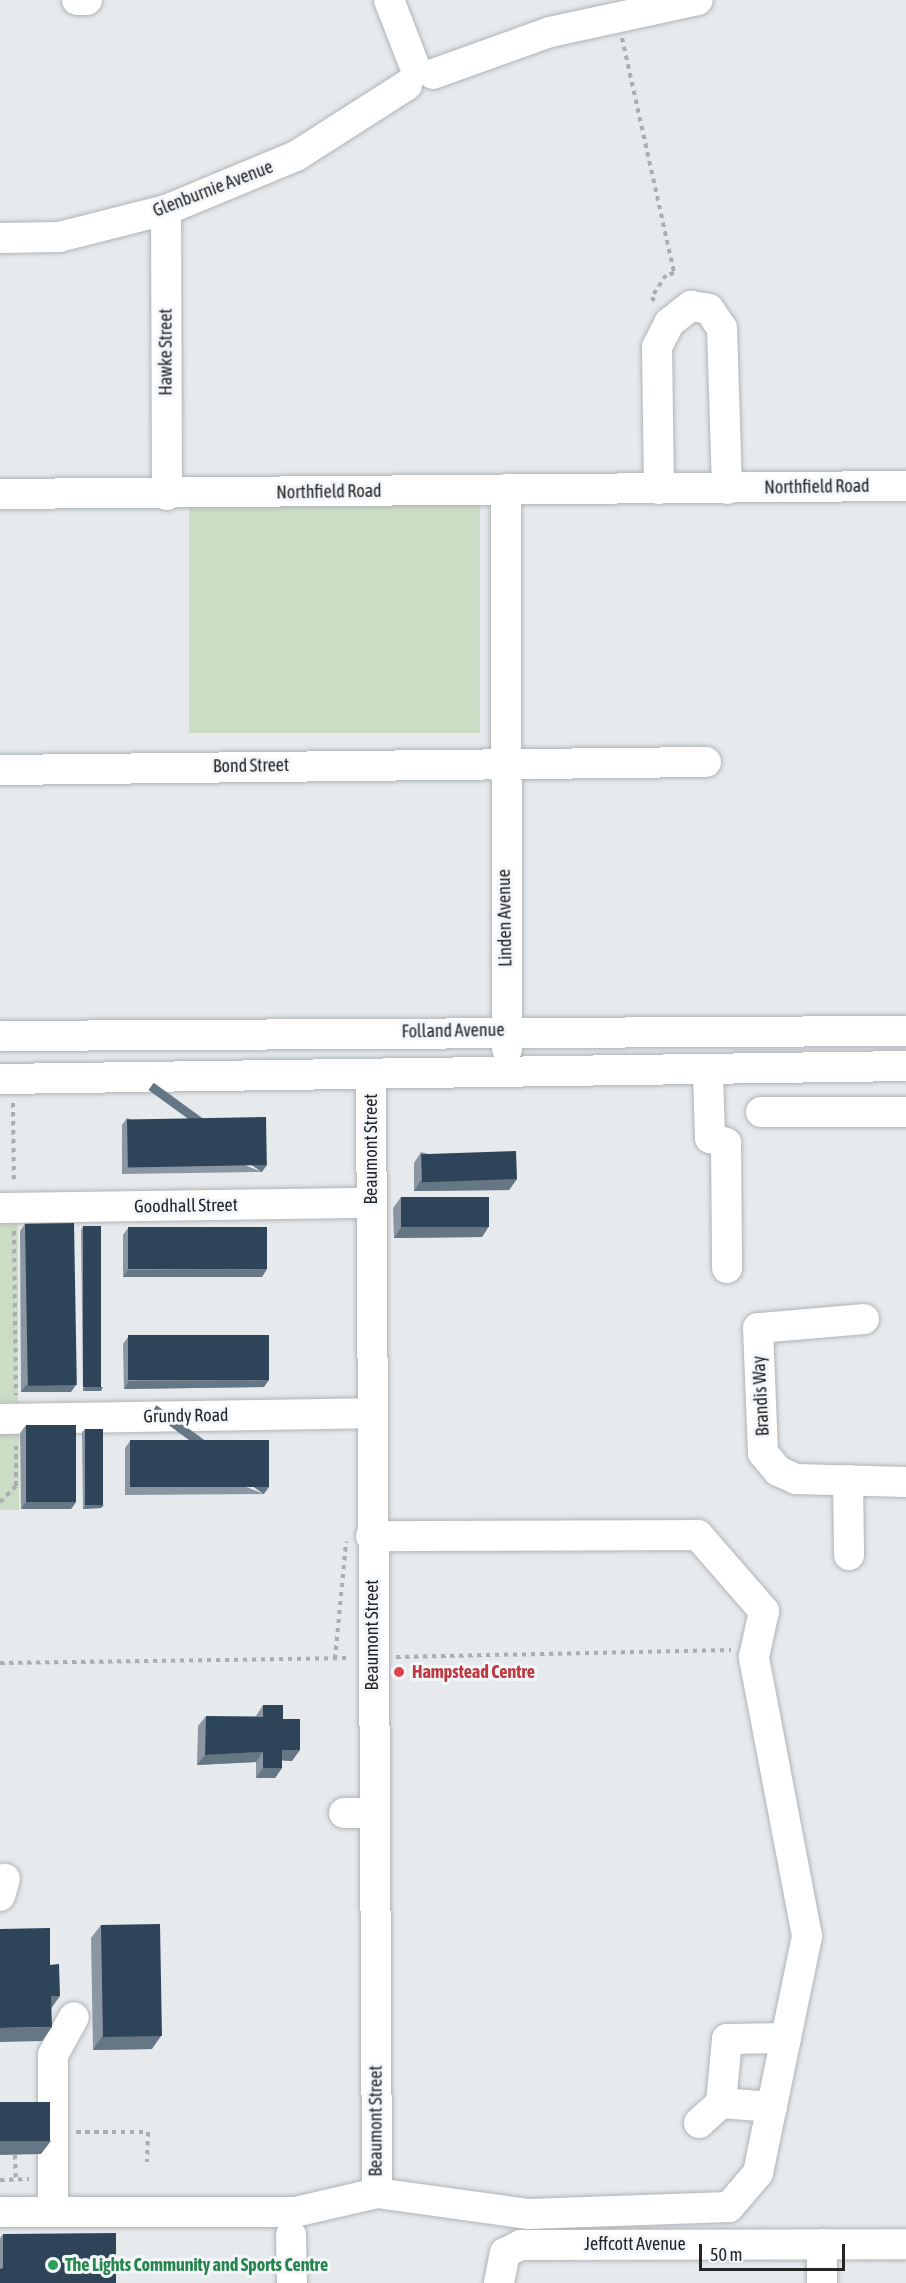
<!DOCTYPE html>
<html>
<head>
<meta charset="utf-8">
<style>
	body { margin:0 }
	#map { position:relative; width:906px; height:2283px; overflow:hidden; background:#e6eaed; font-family:"Asap Condensed",sans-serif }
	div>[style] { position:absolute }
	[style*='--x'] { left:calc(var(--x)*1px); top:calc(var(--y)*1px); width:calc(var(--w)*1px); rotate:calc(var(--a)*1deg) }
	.green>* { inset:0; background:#cbddc4; transform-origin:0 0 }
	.path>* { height:4px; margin-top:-2px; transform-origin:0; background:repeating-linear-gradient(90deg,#abaeb0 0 4.5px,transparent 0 9px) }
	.roads { filter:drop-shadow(0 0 2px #b0b4b7) drop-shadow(0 0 2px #b0b4b7) }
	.minor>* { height:30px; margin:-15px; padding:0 15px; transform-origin:15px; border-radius:15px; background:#fff }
	.wall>* { inset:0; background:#8a97a2 }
	.shaded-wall>* { inset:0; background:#657685; transform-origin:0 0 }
	.building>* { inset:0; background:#2e4458; transform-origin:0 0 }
	.dots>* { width:16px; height:16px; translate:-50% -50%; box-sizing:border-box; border:3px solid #f4f7fa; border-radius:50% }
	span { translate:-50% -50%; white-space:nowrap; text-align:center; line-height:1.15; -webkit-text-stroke:6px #f4f7fa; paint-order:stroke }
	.street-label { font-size:18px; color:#242527 }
	.health-label { font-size:18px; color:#be3a42; font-weight:700 }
	.left { translate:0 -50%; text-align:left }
	.leisure-label { font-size:18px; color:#27864d; font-weight:700 }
	.scale { position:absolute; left:699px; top:2244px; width:146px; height:27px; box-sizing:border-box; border:3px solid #242527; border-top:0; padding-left:8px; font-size:18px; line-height:21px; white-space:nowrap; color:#242527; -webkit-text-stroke:4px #f4f7fa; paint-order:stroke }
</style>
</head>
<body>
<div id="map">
	<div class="green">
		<i style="left:480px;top:501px;width:232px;height:291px;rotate:90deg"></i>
		<i style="left:0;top:1220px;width:18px;height:182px"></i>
		<i style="left:0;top:1424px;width:19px;height:86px"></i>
	</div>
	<div class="path">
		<i style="--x:622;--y:38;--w:241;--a:77.5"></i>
		<i style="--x:674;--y:273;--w:8;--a:166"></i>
		<i style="--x:666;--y:275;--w:27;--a:123"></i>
		<i style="--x:651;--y:298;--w:8;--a:30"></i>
		<i style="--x:13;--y:1103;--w:81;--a:89.3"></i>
		<i style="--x:14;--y:1231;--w:164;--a:89.3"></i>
		<i style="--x:0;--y:1502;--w:23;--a:-45"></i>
		<i style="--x:16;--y:1486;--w:45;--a:-90"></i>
		<i style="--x:396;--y:1657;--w:335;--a:-1.2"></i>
		<i style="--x:335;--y:1659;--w:118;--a:-84.6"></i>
		<i style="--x:0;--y:1663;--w:350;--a:-0.8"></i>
		<i style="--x:76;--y:2132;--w:72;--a:0"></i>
		<i style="--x:148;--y:2132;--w:30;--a:92"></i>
		<i style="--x:15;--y:2155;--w:24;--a:88"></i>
		<i style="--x:0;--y:2180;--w:29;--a:-2"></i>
	</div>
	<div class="roads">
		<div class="minor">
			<i style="--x:77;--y:0;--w:10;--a:0"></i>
			<i style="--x:389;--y:0;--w:72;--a:68.8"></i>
			<i style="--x:433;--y:74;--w:124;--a:-19.7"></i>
			<i style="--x:550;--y:32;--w:151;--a:-12.2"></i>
			<i style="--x:166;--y:210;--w:285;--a:89.8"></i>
			<i style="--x:0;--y:238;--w:59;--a:-1"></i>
			<i style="--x:59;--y:237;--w:110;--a:-14.2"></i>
			<i style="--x:166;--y:210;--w:141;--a:-22.6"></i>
			<i style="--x:296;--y:156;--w:132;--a:-32.6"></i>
			<i style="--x:506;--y:489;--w:560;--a:89.9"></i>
			<i style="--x:659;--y:489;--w:142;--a:-90.8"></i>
			<i style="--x:657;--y:347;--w:27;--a:-63"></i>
			<i style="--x:669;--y:323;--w:28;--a:-38"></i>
			<i style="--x:691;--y:306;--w:18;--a:9"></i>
			<i style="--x:709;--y:309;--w:23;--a:56"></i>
			<i style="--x:722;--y:328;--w:161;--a:88.2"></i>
			<i style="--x:0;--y:494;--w:906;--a:-0.51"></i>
			<i style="--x:0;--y:770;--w:706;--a:-0.65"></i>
			<i style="--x:0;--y:1036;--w:906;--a:-0.32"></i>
			<i style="--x:708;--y:1072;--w:66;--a:88.3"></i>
			<i style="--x:710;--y:1138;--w:17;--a:17"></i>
			<i style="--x:726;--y:1143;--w:125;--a:89.5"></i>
			<i style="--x:371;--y:1077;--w:1116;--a:89.69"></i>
			<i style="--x:0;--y:1079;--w:906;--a:-0.82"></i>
			<i style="--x:761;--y:1112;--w:145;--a:0"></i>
			<i style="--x:0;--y:1208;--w:372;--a:-0.8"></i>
			<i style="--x:864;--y:1319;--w:106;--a:175.1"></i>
			<i style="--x:758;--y:1328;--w:125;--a:87.7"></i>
			<i style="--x:763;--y:1453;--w:23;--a:50"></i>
			<i style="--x:778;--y:1471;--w:20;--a:24"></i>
			<i style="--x:796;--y:1479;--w:110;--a:1.6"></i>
			<i style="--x:0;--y:1419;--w:371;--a:-0.9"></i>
			<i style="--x:848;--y:1480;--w:75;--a:89.2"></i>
			<i style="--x:344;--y:1813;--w:30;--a:0"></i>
			<i style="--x:0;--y:1896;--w:18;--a:-74"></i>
			<i style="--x:772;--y:2107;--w:51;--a:-175.5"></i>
			<i style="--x:721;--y:2103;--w:64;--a:-84.6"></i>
			<i style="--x:727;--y:2039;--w:59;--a:-1"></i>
			<i style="--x:699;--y:2123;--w:30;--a:-42"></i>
			<i style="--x:53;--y:2211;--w:156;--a:-90"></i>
			<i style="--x:53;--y:2055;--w:43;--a:-61.1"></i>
			<i style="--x:0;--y:2212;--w:295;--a:0"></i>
			<i style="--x:295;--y:2212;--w:84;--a:-13"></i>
			<i style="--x:377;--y:2193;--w:153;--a:7.9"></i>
			<i style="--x:529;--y:2214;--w:200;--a:-2"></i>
			<i style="--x:729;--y:2207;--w:45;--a:-49.5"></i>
			<i style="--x:758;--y:2173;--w:242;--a:-78.3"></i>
			<i style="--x:807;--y:1936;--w:284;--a:-100.8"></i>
			<i style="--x:754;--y:1657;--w:47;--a:-77.7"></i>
			<i style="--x:764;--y:1611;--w:101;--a:-131"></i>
			<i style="--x:698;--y:1535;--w:327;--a:179.8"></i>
			<i style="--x:291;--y:2235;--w:48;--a:88.8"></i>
			<i style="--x:822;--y:2244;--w:39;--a:90"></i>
			<i style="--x:499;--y:2283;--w:31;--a:-79"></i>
			<i style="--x:505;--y:2253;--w:18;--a:-27"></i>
			<i style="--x:521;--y:2245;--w:385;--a:-0.1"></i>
		</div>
	</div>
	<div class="wall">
		<i style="clip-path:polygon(127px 1118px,262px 1172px,122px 1174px,122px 1125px)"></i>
		<i style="clip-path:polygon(421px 1152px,517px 1179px,509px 1190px,414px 1191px,414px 1163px)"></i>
		<i style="clip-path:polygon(401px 1197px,489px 1226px,482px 1237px,394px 1238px,393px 1208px)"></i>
		<i style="clip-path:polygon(25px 1224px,71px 1392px,21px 1392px,20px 1231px)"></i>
		<i style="clip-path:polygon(83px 1226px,101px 1391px,83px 1391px,81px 1230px)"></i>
		<i style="clip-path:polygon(128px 1228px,262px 1277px,123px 1277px,123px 1235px)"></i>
		<i style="clip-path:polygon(128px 1337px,264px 1387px,124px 1389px,123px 1344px)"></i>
		<i style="clip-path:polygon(26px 1425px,76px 1502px,71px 1509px,21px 1509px,20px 1433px)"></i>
		<i style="clip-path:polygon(85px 1429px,101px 1508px,83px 1509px,82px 1432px)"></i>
		<i style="clip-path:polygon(130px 1441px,264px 1494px,125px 1495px,125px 1448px)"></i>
		<i style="clip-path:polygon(263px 1705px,283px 1719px,292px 1761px,282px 1760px,282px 1768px,275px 1778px,256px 1778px,256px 1762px,197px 1765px,198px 1726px,206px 1716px,256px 1716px)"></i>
		<i style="clip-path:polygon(101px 1925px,152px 2049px,93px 2050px,91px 1938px)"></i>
		<i style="clip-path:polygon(3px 2234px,116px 2283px,0 2283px,0 2238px)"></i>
	</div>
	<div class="shaded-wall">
		<i style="left:267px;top:1165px;width:9px;height:140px;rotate:126deg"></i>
		<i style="clip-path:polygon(517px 1179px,509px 1190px,414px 1191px,421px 1180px)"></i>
		<i style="clip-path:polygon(489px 1226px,482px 1237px,394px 1238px,401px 1227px)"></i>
		<i style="clip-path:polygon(267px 1269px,262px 1277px,123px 1277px,128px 1270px)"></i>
		<i style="clip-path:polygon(269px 1380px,264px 1387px,124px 1389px,129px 1381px)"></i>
		<i style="clip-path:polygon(26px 1385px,76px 1385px,71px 1392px,21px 1392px)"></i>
		<i style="clip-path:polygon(85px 1387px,103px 1387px,101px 1391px,83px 1391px)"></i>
		<i style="left:269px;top:1487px;width:9px;height:139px;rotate:126deg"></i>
		<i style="clip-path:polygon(26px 1502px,76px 1502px,71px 1509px,21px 1509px)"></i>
		<i style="clip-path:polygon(86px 1505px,104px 1505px,101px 1508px,83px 1509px)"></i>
		<i style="clip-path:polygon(282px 1750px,300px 1750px,292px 1761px,275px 1760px)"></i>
		<i style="clip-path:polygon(263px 1752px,256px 1762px,197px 1765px,205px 1755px)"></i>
		<i style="clip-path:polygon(263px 1768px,282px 1768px,275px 1778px,256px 1778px)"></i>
		<i style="clip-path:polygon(51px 1996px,60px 1996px,50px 2010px)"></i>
		<i style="clip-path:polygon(52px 2027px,42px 2041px,0 2042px,0 2028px)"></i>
		<i style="clip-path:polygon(102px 2036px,161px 2036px,152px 2049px,93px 2050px)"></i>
		<i style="clip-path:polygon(0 2141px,51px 2141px,41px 2154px,0 2155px)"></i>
	</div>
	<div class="building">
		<i style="left:266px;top:1117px;width:48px;height:139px;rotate:89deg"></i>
		<i style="left:516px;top:1151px;width:28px;height:95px;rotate:88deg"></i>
		<i style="left:401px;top:1197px;width:88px;height:30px"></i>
		<i style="left:74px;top:1223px;width:162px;height:49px;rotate:89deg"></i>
		<i style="left:83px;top:1226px;width:18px;height:161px"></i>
		<i style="left:267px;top:1227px;width:42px;height:139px;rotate:90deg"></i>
		<i style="left:269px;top:1335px;width:45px;height:141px;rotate:90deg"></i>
		<i style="left:26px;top:1425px;width:50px;height:77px"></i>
		<i style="left:85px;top:1429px;width:18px;height:76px"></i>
		<i style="left:269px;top:1440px;width:47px;height:139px;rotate:90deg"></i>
		<i style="clip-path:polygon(263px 1705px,283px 1705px,283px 1719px,300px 1719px,300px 1750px,282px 1750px,282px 1768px,263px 1768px,263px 1752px,205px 1755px,206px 1716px,263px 1717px)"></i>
		<i style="left:160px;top:1924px;width:112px;height:59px;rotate:89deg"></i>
		<i style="clip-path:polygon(50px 1928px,50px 1965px,59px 1964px,60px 1996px,51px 1996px,52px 2027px,0 2028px,0 1929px)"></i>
		<i style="left:0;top:2102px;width:50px;height:39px"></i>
		<i style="clip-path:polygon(116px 2233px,116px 2283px,0 2283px,0 2269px,3px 2268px,3px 2234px)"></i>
	</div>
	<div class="dots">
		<i style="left:399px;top:1672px;background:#e0444e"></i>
		<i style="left:53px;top:2265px;background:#2e9e5b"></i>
	</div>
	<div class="street-label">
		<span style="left:213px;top:189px;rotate:-21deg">Glenburnie Avenue</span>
		<span style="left:166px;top:352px;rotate:-90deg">Hawke Street</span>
		<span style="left:817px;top:487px;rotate:-1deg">Northfield Road</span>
		<span style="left:329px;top:492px;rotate:-1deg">Northfield Road</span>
		<span style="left:251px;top:766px;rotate:-1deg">Bond Street</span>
		<span style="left:505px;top:918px;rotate:-91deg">Linden Avenue</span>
		<span style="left:453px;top:1031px;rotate:-1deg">Folland Avenue</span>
		<span style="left:371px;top:1149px;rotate:-90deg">Beaumont Street</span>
		<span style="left:186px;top:1206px;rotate:-1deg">Goodhall Street</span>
		<span style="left:761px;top:1396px;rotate:-93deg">Brandis Way</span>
		<span style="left:186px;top:1416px;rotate:-1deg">Grundy Road</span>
		<span style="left:372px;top:1635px;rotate:-90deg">Beaumont Street</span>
		<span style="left:376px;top:2121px;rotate:-90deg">Beaumont Street</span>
		<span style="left:635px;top:2244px">Jeffcott Avenue</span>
	</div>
	<div class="health-label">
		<span class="left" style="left:412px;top:1672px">Hampstead Centre</span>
	</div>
	<div class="leisure-label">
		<span class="left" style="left:65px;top:2265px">The Lights Community and Sports Centre</span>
	</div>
	<div class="scale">50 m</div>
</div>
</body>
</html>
